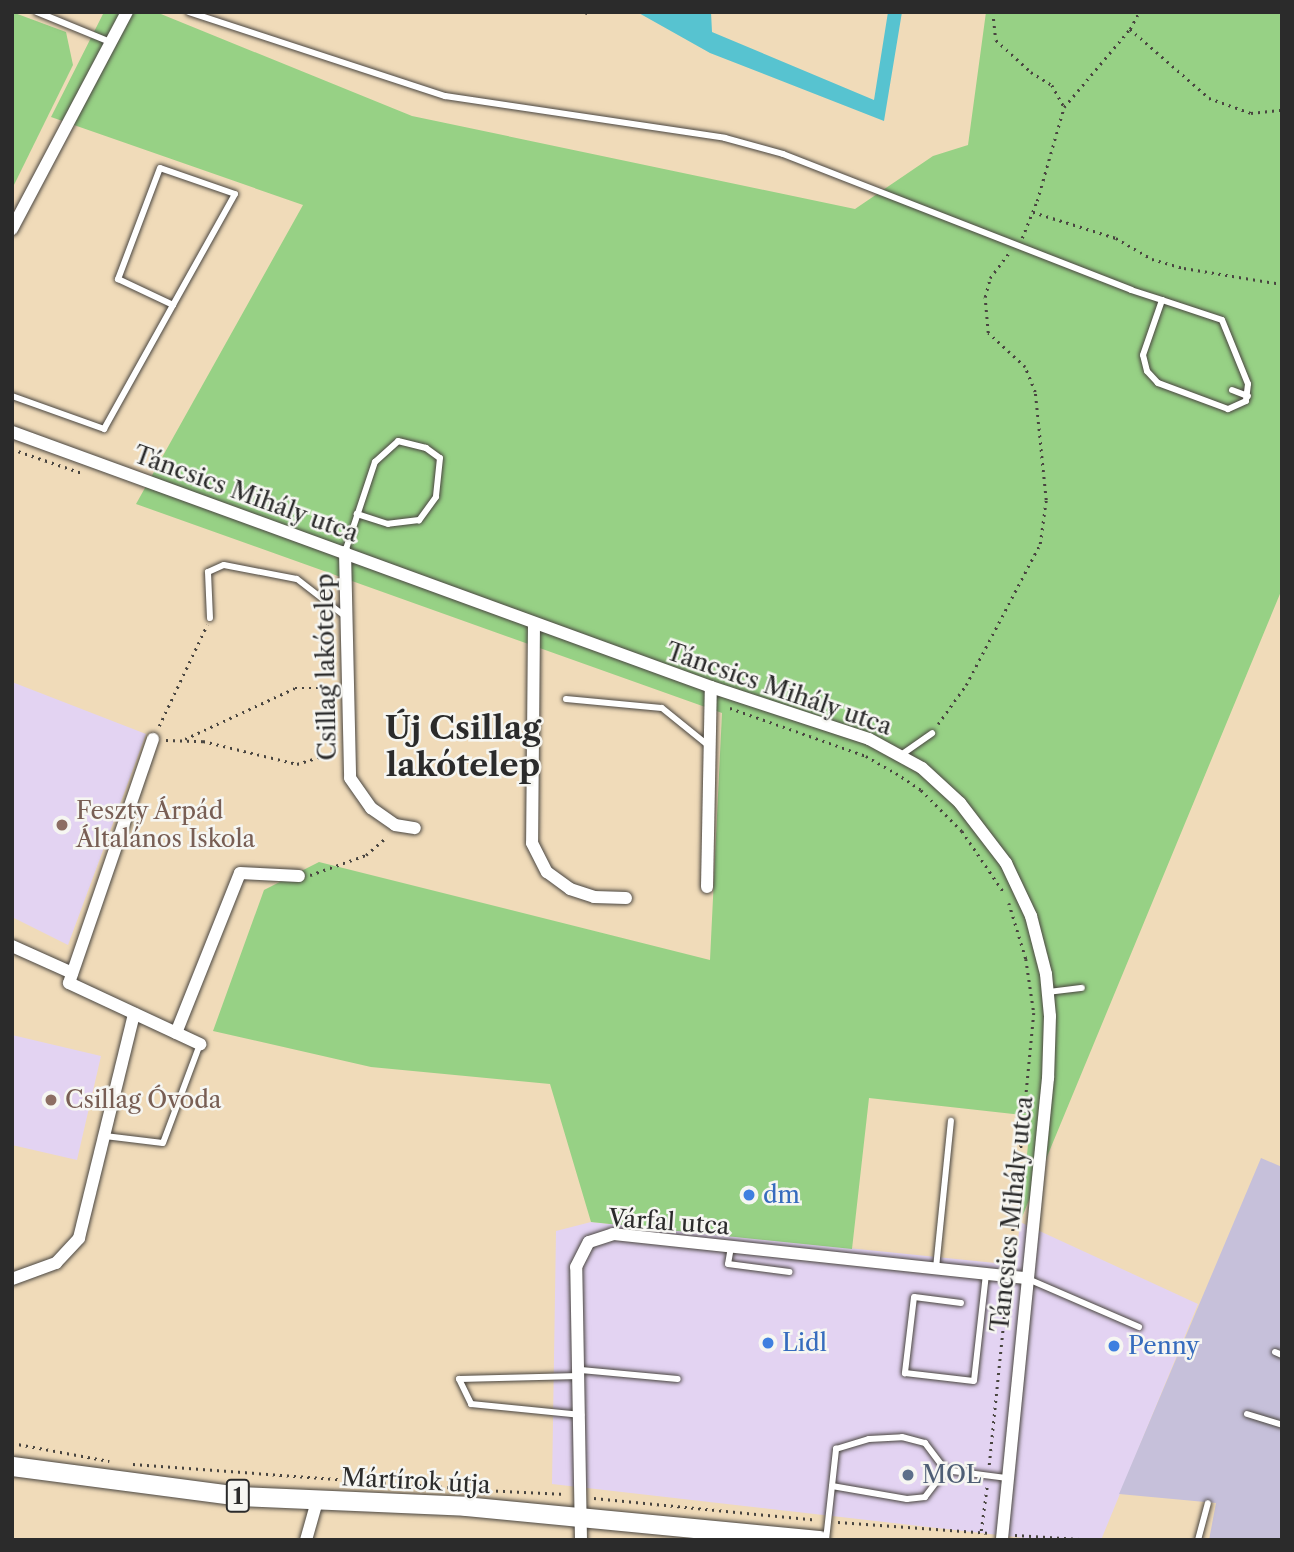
<!DOCTYPE html>
<html>
<head>
<meta charset="utf-8">
<style>
	body { margin:0 }
	#map { position:relative; width:1294px; height:1552px; overflow:hidden; background:#f0dbb9; font-family:"Libre Caslon Text",serif }
	div>[style] { position:absolute }
	[style*='--x'] { left:calc(var(--x)*1px); top:calc(var(--y)*1px); width:calc(var(--w)*1px); rotate:calc(var(--a)*1deg) }
	.built>* { inset:0; background:#e3d3f2 }
	.industrial>* { inset:0; background:#c6c0da }
	.green>* { inset:0; background:#97d185 }
	.water>* { inset:0; background:#57c3d0 }
	.path>* { height:2.5px; margin-top:-1.25px; transform-origin:0; background:repeating-linear-gradient(90deg,#494540 0 2px,transparent 0 7px) }
	.roads { filter:drop-shadow(0 0 2px #494540) drop-shadow(0 0 2px #494540) }
	.service>* { height:6px; margin:-3px; padding:0 3px; transform-origin:3px; border-radius:3px; background:#fff }
	.minor>* { height:12px; margin:-6px; padding:0 6px; transform-origin:6px; border-radius:6px; background:#fff }
	.primary>* { height:19px; margin:-9.5px; padding:0 9.5px; transform-origin:9.5px; border-radius:9.5px; background:#fff }
	.dots>* { width:19px; height:19px; translate:-50% -50%; box-sizing:border-box; border:4px solid #f6f6f2; border-radius:50% }
	span { translate:-50% -50%; white-space:nowrap; text-align:center; line-height:1.15; -webkit-text-stroke:5px #f6f6f2; paint-order:stroke }
	.shield-label span { padding:2px 5px; background:#f6f6f2; border:2px solid; border-radius:5px; -webkit-text-stroke-width:0 }
	.shield-label { font-size:23px; color:#2b2b2b; font-weight:700 }
	.street-label { font-size:24px; color:#2b2b2b }
	.education-label { font-size:24px; color:#785e54 }
	.left { translate:0 -50%; text-align:left }
	.shop-label { font-size:24px; color:#366cbe }
	.service-label { font-size:24px; color:#4e5e75 }
	.district-label { font-size:32px; color:#2b2b2b; font-weight:700 }
	.frame { position:absolute; inset:0; border:14px solid #2b2b2b; pointer-events:none }
</style>
</head>
<body>
<div id="map">
	<div class="built">
		<i style="clip-path:polygon(12px 682px,146px 734px,68px 945px,12px 917px)"></i>
		<i style="clip-path:polygon(12px 1035px,101px 1056px,77px 1160px,12px 1145px)"></i>
		<i style="clip-path:polygon(591px 1222px,1015px 1265px,1020px 1222px,1198px 1304px,1101px 1540px,1042px 1540px,552px 1484px,556px 1231px)"></i>
	</div>
	<div class="industrial">
		<i style="clip-path:polygon(1261px 1158px,1282px 1167px,1282px 1540px,1209px 1540px,1216px 1503px,1119px 1494px)"></i>
	</div>
	<div class="green">
		<i style="clip-path:polygon(12px 12px,66px 32px,73px 65px,12px 189px)"></i>
		<i style="clip-path:polygon(104px 12px,156px 12px,412px 116px,855px 209px,933px 156px,968px 145px,986px 12px,1282px 12px,1282px 589px,1020px 1222px,1031px 1116px,869px 1098px,852px 1249px,591px 1222px,550px 1084px,371px 1067px,213px 1031px,264px 890px,319px 862px,710px 960px,722px 713px,136px 504px,303px 205px,51px 117px)"></i>
	</div>
	<div class="water">
		<i style="clip-path:polygon(637px 12px,711px 12px,712px 32px,874px 100px,888px 12px,902px 12px,884px 121px,710px 53px)"></i>
	</div>
	<div class="path">
		<i style="--x:993;--y:12;--w:28;--a:84"></i>
		<i style="--x:996;--y:40;--w:47;--a:42.4"></i>
		<i style="--x:1031;--y:72;--w:25;--a:32"></i>
		<i style="--x:1052;--y:85;--w:25;--a:61"></i>
		<i style="--x:585;--y:14;--w:2;--a:-63"></i>
		<i style="--x:1130;--y:29;--w:105;--a:41.1"></i>
		<i style="--x:1209;--y:98;--w:45;--a:19.7"></i>
		<i style="--x:1251;--y:113;--w:31;--a:-6"></i>
		<i style="--x:1033;--y:212;--w:87;--a:17.4"></i>
		<i style="--x:1116;--y:238;--w:42;--a:30.3"></i>
		<i style="--x:1152;--y:259;--w:33;--a:16"></i>
		<i style="--x:1184;--y:268;--w:99;--a:9.3"></i>
		<i style="--x:1022;--y:238;--w:40;--a:-68"></i>
		<i style="--x:1037;--y:201;--w:98;--a:-74"></i>
		<i style="--x:1064;--y:107;--w:102;--a:-49.8"></i>
		<i style="--x:1130;--y:29;--w:19;--a:-62"></i>
		<i style="--x:12;--y:449;--w:74;--a:18.9"></i>
		<i style="--x:730;--y:708;--w:144;--a:19.4"></i>
		<i style="--x:866;--y:756;--w:34;--a:30"></i>
		<i style="--x:896;--y:773;--w:30;--a:34"></i>
		<i style="--x:921;--y:790;--w:58;--a:45"></i>
		<i style="--x:962;--y:831;--w:76;--a:55.7"></i>
		<i style="--x:938;--y:724;--w:48;--a:-54.3"></i>
		<i style="--x:966;--y:685;--w:159;--a:-62.3"></i>
		<i style="--x:1040;--y:544;--w:44;--a:-82.2"></i>
		<i style="--x:1046;--y:500;--w:109;--a:-95.8"></i>
		<i style="--x:1035;--y:392;--w:27;--a:-112"></i>
		<i style="--x:1025;--y:367;--w:50;--a:-137.4"></i>
		<i style="--x:988;--y:333;--w:36;--a:-95"></i>
		<i style="--x:985;--y:297;--w:20;--a:-75"></i>
		<i style="--x:990;--y:278;--w:31;--a:-53"></i>
		<i style="--x:159;--y:726;--w:112;--a:-64.6"></i>
		<i style="--x:185;--y:739;--w:121;--a:-24.9"></i>
		<i style="--x:295;--y:688;--w:40;--a:0"></i>
		<i style="--x:166;--y:740;--w:37;--a:2"></i>
		<i style="--x:203;--y:741;--w:97;--a:13.7"></i>
		<i style="--x:297;--y:764;--w:41;--a:-17.1"></i>
		<i style="--x:310;--y:875;--w:59;--a:-19.7"></i>
		<i style="--x:366;--y:855;--w:28;--a:-41"></i>
		<i style="--x:1009;--y:903;--w:59;--a:73.1"></i>
		<i style="--x:1026;--y:959;--w:55;--a:81.6"></i>
		<i style="--x:1034;--y:1013;--w:251;--a:95.5"></i>
		<i style="--x:12;--y:1443;--w:99;--a:10.5"></i>
		<i style="--x:133;--y:1464;--w:316;--a:4.2"></i>
		<i style="--x:989;--y:1465;--w:179;--a:-84.2"></i>
		<i style="--x:482;--y:1490;--w:84;--a:2.7"></i>
		<i style="--x:594;--y:1498;--w:224;--a:5.6"></i>
		<i style="--x:838;--y:1522;--w:153;--a:4.1"></i>
		<i style="--x:981;--y:1531;--w:45;--a:-82.4"></i>
		<i style="--x:1015;--y:1535;--w:80;--a:3.6"></i>
	</div>
	<div class="roads">
		<div class="service">
			<i style="--x:37;--y:12;--w:79;--a:22.3"></i>
			<i style="--x:189;--y:12;--w:269;--a:18.2"></i>
			<i style="--x:445;--y:96;--w:283;--a:8.5"></i>
			<i style="--x:725;--y:138;--w:60;--a:15.4"></i>
			<i style="--x:783;--y:154;--w:374;--a:21.3"></i>
			<i style="--x:1131;--y:290;--w:33;--a:18"></i>
			<i style="--x:1162;--y:300;--w:63;--a:18.4"></i>
			<i style="--x:1222;--y:320;--w:69;--a:67.9"></i>
			<i style="--x:1248;--y:384;--w:17;--a:97"></i>
			<i style="--x:1246;--y:401;--w:20;--a:156"></i>
			<i style="--x:1228;--y:409;--w:75;--a:-159.6"></i>
			<i style="--x:1158;--y:383;--w:16;--a:-133"></i>
			<i style="--x:1147;--y:371;--w:16;--a:-104"></i>
			<i style="--x:1143;--y:355;--w:58;--a:-70.9"></i>
			<i style="--x:1232;--y:390;--w:17;--a:21"></i>
			<i style="--x:12;--y:396;--w:98;--a:19.7"></i>
			<i style="--x:104;--y:429;--w:142;--a:-60.9"></i>
			<i style="--x:173;--y:305;--w:127;--a:-60.8"></i>
			<i style="--x:235;--y:194;--w:79;--a:-160.9"></i>
			<i style="--x:160;--y:168;--w:119;--a:110.7"></i>
			<i style="--x:118;--y:279;--w:61;--a:25.3"></i>
			<i style="--x:345;--y:552;--w:95;--a:-71.6"></i>
			<i style="--x:375;--y:462;--w:31;--a:-42"></i>
			<i style="--x:398;--y:441;--w:29;--a:14"></i>
			<i style="--x:426;--y:448;--w:17;--a:36"></i>
			<i style="--x:440;--y:458;--w:39;--a:96"></i>
			<i style="--x:436;--y:497;--w:29;--a:126"></i>
			<i style="--x:419;--y:520;--w:31;--a:173"></i>
			<i style="--x:388;--y:524;--w:33;--a:-162"></i>
			<i style="--x:210;--y:618;--w:46;--a:-92.5"></i>
			<i style="--x:208;--y:572;--w:17;--a:-24"></i>
			<i style="--x:224;--y:565;--w:74;--a:10.9"></i>
			<i style="--x:297;--y:579;--w:62;--a:37.8"></i>
			<i style="--x:566;--y:699;--w:96;--a:5.4"></i>
			<i style="--x:662;--y:708;--w:60;--a:39"></i>
			<i style="--x:901;--y:755;--w:38;--a:-35"></i>
			<i style="--x:1048;--y:992;--w:34;--a:-7"></i>
			<i style="--x:105;--y:1136;--w:58;--a:6.9"></i>
			<i style="--x:163;--y:1143;--w:106;--a:-69.5"></i>
			<i style="--x:731;--y:1247;--w:17;--a:100"></i>
			<i style="--x:728;--y:1264;--w:62;--a:7.5"></i>
			<i style="--x:936;--y:1268;--w:148;--a:-84.2"></i>
			<i style="--x:1028;--y:1279;--w:121;--a:23.4"></i>
			<i style="--x:961;--y:1303;--w:47;--a:-172.7"></i>
			<i style="--x:914;--y:1297;--w:77;--a:96.8"></i>
			<i style="--x:905;--y:1373;--w:69;--a:6.6"></i>
			<i style="--x:974;--y:1381;--w:108;--a:-83.6"></i>
			<i style="--x:1275;--y:1352;--w:8;--a:23"></i>
			<i style="--x:581;--y:1370;--w:97;--a:5.3"></i>
			<i style="--x:579;--y:1376;--w:120;--a:178.6"></i>
			<i style="--x:459;--y:1379;--w:28;--a:64"></i>
			<i style="--x:471;--y:1404;--w:111;--a:5.7"></i>
			<i style="--x:1247;--y:1414;--w:37;--a:17"></i>
			<i style="--x:832;--y:1486;--w:76;--a:9.8"></i>
			<i style="--x:907;--y:1499;--w:18;--a:-6"></i>
			<i style="--x:925;--y:1497;--w:34;--a:-53"></i>
			<i style="--x:826;--y:1540;--w:92;--a:-83.7"></i>
			<i style="--x:836;--y:1449;--w:34;--a:-17"></i>
			<i style="--x:869;--y:1439;--w:33;--a:-3"></i>
			<i style="--x:902;--y:1437;--w:24;--a:15"></i>
			<i style="--x:925;--y:1443;--w:34;--a:53"></i>
			<i style="--x:945;--y:1470;--w:63;--a:7.4"></i>
			<i style="--x:1198;--y:1540;--w:38;--a:-75"></i>
		</div>
		<div class="minor">
			<i style="--x:12;--y:229;--w:246;--a:-62.1"></i>
			<i style="--x:12;--y:432;--w:744;--a:20.04"></i>
			<i style="--x:711;--y:687;--w:166;--a:18.2"></i>
			<i style="--x:869;--y:739;--w:60;--a:28.7"></i>
			<i style="--x:922;--y:768;--w:52;--a:42.6"></i>
			<i style="--x:960;--y:803;--w:76;--a:52.5"></i>
			<i style="--x:1006;--y:863;--w:59;--a:64.7"></i>
			<i style="--x:1031;--y:916;--w:60;--a:75.5"></i>
			<i style="--x:1046;--y:974;--w:42;--a:84.6"></i>
			<i style="--x:1050;--y:1016;--w:62;--a:91.8"></i>
			<i style="--x:1048;--y:1078;--w:464;--a:95.7"></i>
			<i style="--x:345;--y:552;--w:226;--a:88.7"></i>
			<i style="--x:350;--y:778;--w:37;--a:55"></i>
			<i style="--x:371;--y:808;--w:29;--a:35"></i>
			<i style="--x:395;--y:825;--w:20;--a:9"></i>
			<i style="--x:534;--y:623;--w:220;--a:90.5"></i>
			<i style="--x:532;--y:843;--w:33;--a:63"></i>
			<i style="--x:547;--y:872;--w:29;--a:36"></i>
			<i style="--x:570;--y:889;--w:25;--a:18"></i>
			<i style="--x:594;--y:897;--w:32;--a:2"></i>
			<i style="--x:153;--y:739;--w:258;--a:109"></i>
			<i style="--x:69;--y:983;--w:145;--a:25"></i>
			<i style="--x:707;--y:887;--w:200;--a:-88.9"></i>
			<i style="--x:12;--y:946;--w:66;--a:24.2"></i>
			<i style="--x:176;--y:1033;--w:172;--a:-68.2"></i>
			<i style="--x:240;--y:873;--w:59;--a:2.9"></i>
			<i style="--x:12;--y:1279;--w:47;--a:-20"></i>
			<i style="--x:56;--y:1263;--w:34;--a:-47"></i>
			<i style="--x:79;--y:1238;--w:231;--a:-76.2"></i>
			<i style="--x:306;--y:1540;--w:41;--a:-74.2"></i>
			<i style="--x:581;--y:1540;--w:273;--a:-91"></i>
			<i style="--x:576;--y:1267;--w:28;--a:-63"></i>
			<i style="--x:589;--y:1242;--w:25;--a:-18"></i>
			<i style="--x:613;--y:1234;--w:414;--a:6.1"></i>
		</div>
		<div class="primary">
			<i style="--x:12;--y:1466;--w:229;--a:7.5"></i>
			<i style="--x:239;--y:1496;--w:226;--a:2.5"></i>
			<i style="--x:465;--y:1506;--w:356;--a:5.5"></i>
		</div>
	</div>
	<div class="dots">
		<i style="left:62px;top:825px;background:#8d6e63"></i>
		<i style="left:51px;top:1100px;background:#8d6e63"></i>
		<i style="left:749px;top:1195px;background:#3f7fe0"></i>
		<i style="left:768px;top:1343px;background:#3f7fe0"></i>
		<i style="left:1114px;top:1346px;background:#3f7fe0"></i>
		<i style="left:908px;top:1475px;background:#5c6f8a"></i>
	</div>
	<div class="shield-label">
		<span style="left:238px;top:1496px">1</span>
	</div>
	<div class="street-label">
		<span style="left:246px;top:494px;rotate:20deg">Táncsics Mihály utca</span>
		<span style="left:326px;top:667px;rotate:-91deg">Csillag lakótelep</span>
		<span style="left:779px;top:689px;rotate:19deg">Táncsics Mihály utca</span>
		<span style="left:1012px;top:1214px;rotate:-84deg">Táncsics Mihály utca</span>
		<span style="left:669px;top:1222px;rotate:4deg">Várfal utca</span>
		<span style="left:416px;top:1481px;rotate:3deg">Mártírok útja</span>
	</div>
	<div class="education-label">
		<span class="left" style="left:76px;top:825px">Feszty Árpád<br>Általános Iskola</span>
		<span class="left" style="left:65px;top:1100px">Csillag Óvoda</span>
	</div>
	<div class="shop-label">
		<span class="left" style="left:763px;top:1195px">dm</span>
		<span class="left" style="left:782px;top:1343px">Lidl</span>
		<span class="left" style="left:1128px;top:1346px">Penny</span>
	</div>
	<div class="service-label">
		<span class="left" style="left:922px;top:1475px">MOL</span>
	</div>
	<div class="district-label">
		<span style="left:463px;top:747px">Új Csillag<br>lakótelep</span>
	</div>
	<div class="frame"></div>
</div>
</body>
</html>
